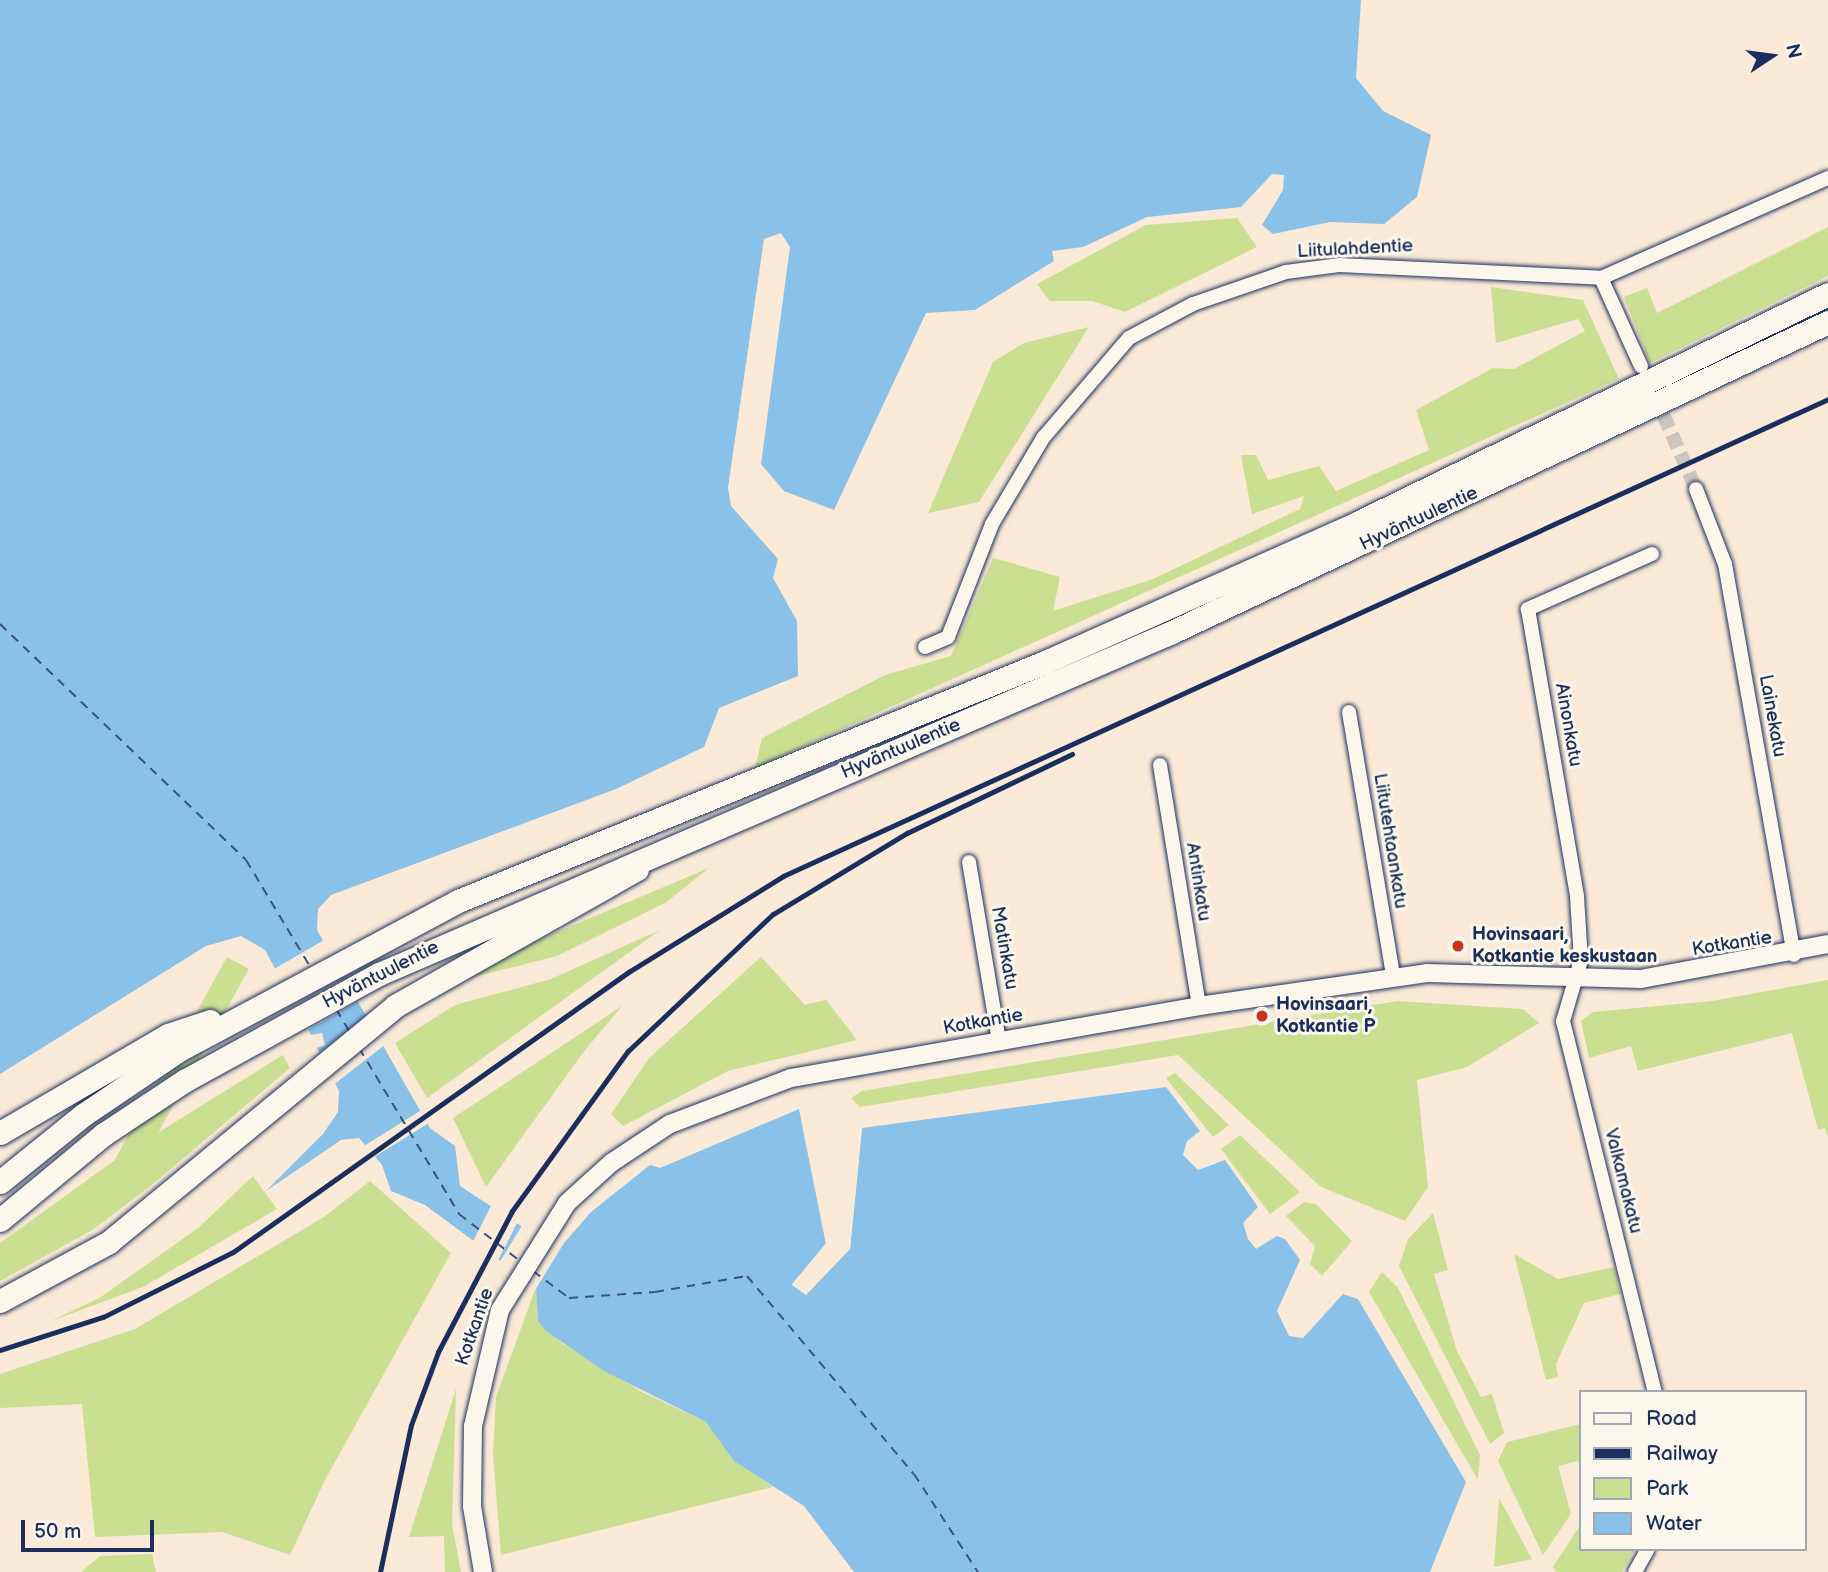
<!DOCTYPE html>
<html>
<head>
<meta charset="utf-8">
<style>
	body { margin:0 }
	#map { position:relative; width:1828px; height:1572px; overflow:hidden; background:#faead7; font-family:"Balsamiq Sans",sans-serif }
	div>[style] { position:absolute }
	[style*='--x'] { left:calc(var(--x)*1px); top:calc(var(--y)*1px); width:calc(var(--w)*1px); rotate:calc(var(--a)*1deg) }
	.green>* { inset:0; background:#cbdf93; transform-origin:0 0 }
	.water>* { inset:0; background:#8ac1e8 }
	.pier>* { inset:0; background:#faead7; transform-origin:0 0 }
	.ferry>* { height:2px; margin-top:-1px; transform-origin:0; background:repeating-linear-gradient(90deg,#375480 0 9px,transparent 0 16px) }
	.minor-tunnel>* { height:14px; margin-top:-7px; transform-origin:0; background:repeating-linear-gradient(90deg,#cdc5bf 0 14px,transparent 0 21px) }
	.roads { filter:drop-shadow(0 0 2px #1b2f5e) drop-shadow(0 0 2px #1b2f5e) }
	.minor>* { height:14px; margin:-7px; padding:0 7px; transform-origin:7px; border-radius:7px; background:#fbf7ec }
	.tertiary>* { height:18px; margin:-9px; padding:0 9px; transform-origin:9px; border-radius:9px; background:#fbf7ec }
	.trunk>* { height:23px; margin:-11.5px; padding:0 11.5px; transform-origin:11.5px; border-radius:11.5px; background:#fbf7ec }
	.rail>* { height:5px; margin:-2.5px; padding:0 2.5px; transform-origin:2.5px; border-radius:2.5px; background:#1b2f5e }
	.dots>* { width:19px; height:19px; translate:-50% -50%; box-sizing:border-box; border:4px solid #fbf7ec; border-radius:50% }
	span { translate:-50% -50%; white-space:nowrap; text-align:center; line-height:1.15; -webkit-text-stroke:6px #fbf7ec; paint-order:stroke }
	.street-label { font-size:19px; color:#1b2f5e }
	.poi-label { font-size:19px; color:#1b2f5e; font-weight:700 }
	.left { translate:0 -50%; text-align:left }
	.legend { position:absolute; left:1579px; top:1390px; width:228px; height:161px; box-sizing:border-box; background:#fbf7ec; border:2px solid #a1a7b3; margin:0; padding:9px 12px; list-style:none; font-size:21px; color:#1b2f5e }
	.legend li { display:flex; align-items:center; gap:14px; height:35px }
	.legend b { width:35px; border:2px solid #a1a7b3 }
	.north { position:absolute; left:1737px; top:21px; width:70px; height:70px; -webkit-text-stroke:5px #fbf7ec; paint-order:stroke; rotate:77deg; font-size:19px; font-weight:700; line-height:28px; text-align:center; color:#1b2f5e }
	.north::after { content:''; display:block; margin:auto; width:24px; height:32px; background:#1b2f5e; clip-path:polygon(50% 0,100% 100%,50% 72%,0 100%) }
	.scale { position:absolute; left:21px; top:1520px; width:133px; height:32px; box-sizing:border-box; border:4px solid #1b2f5e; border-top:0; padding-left:9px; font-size:21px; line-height:24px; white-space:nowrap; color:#1b2f5e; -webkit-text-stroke:5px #fbf7ec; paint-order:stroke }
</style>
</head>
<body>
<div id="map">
	<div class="green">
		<i style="clip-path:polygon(1237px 218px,1257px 247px,1125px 312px,1092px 301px,1050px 301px,1037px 284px,1146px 225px)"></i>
		<i style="clip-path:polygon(1828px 227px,1828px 276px,1650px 363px,1624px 297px,1647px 288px,1657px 313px)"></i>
		<i style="clip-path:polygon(1491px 287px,1583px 300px,1619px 379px,755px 768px,762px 738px,885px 675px,951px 656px,993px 558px,1060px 577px,1053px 611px,1153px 579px,1300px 509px,1304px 496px,1252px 514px,1241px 455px,1256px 455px,1268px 480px,1319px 466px,1336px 491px,1429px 450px,1416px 410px,1493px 368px,1514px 369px,1585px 331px,1578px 319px,1496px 343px)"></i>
		<i style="clip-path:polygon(1089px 327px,979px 502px,928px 513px,993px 362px,1024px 343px)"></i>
		<i style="clip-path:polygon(709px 868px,665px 903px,557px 956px,462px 980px,538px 940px)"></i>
		<i style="clip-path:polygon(660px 930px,427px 1098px,395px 1043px,455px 1005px,551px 979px)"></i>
		<i style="left:227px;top:957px;width:25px;height:266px;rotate:29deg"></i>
		<i style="clip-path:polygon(761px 957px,805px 1005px,826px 1000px,857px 1040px,728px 1071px,623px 1126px,611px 1114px,649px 1058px)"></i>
		<i style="clip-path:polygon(1828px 980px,1828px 1137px,1825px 1128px,1818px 1130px,1792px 1033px,1638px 1071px,1631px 1046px,1589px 1058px,1581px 1021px,1593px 1012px,1712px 1001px)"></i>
		<i style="clip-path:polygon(1397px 1001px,1523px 1009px,1539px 1023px,1467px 1067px,1417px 1080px,1428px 1187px,1405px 1221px,1321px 1187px,1178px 1055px,860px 1107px,851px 1098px,862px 1091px)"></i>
		<i style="clip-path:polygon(622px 1006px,585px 1050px,486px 1187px,453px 1118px)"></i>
		<i style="clip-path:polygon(283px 1055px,290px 1068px,154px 1183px,94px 1229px,0 1281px,0 1243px,122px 1155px)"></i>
		<i style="clip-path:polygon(1175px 1073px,1229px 1125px,1213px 1137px,1166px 1078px)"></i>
		<i style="clip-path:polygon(1240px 1135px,1300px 1192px,1270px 1214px,1221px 1149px)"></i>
		<i style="clip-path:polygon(253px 1176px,277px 1209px,143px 1287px,51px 1321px,101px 1297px,198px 1228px)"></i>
		<i style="clip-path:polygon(370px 1181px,451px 1253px,325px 1480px,290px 1555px,222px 1532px,95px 1537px,82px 1404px,0 1408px,0 1374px,135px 1329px,324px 1217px)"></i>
		<i style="clip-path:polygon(1304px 1202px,1316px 1204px,1352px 1241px,1322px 1276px,1310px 1264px,1315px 1246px,1286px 1216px)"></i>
		<i style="clip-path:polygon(1433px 1213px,1448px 1270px,1434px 1274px,1457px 1351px,1481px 1397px,1492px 1394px,1504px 1433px,1490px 1444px,1399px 1266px,1408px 1239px)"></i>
		<i style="clip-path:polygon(1514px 1254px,1558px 1279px,1614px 1267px,1620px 1294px,1584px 1303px,1556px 1364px,1558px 1377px,1546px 1380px)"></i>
		<i style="clip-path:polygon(1382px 1272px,1398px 1288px,1480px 1455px,1478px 1480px,1369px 1292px)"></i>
		<i style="clip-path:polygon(536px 1287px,538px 1321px,562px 1343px,642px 1392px,706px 1422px,742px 1464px,773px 1487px,501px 1555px,493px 1455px,496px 1397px)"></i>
		<i style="clip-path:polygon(456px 1389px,452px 1524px,461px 1572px,445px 1572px,444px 1536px,409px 1537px)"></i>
		<i style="clip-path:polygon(1581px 1424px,1581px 1460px,1558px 1466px,1571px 1514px,1543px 1555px,1498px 1461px,1507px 1442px)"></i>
		<i style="clip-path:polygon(1499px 1498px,1532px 1559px,1494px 1567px,1496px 1540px)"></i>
		<i style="clip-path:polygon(1581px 1524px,1581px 1549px,1635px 1549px,1622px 1572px,1556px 1572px,1553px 1567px)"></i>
		<i style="clip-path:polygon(152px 1554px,156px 1572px,81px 1572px,100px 1556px)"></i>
	</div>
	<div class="water">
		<i style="clip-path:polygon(0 0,1361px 0,1356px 78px,1383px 111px,1431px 135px,1417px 197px,1384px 224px,1330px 222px,1273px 234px,1262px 225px,1283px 190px,1284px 175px,1272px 174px,1241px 207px,1147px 217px,1083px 247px,1052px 251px,1054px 261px,975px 310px,926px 313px,834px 510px,784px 491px,761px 464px,790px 247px,781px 233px,764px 239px,728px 488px,731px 506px,778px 559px,773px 578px,797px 621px,798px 676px,719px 708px,704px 747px,616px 789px,331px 895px,318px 909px,317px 930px,430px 1128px,455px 1146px,460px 1186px,558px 1250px,591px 1212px,650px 1165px,660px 1168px,799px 1109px,826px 1244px,792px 1284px,806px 1294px,850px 1249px,862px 1128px,1166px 1087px,1200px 1131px,1187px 1141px,1183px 1155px,1198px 1170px,1225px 1160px,1258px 1207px,1243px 1223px,1248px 1239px,1256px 1249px,1277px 1236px,1285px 1239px,1300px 1260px,1277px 1311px,1289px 1336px,1303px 1338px,1343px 1294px,1358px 1299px,1466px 1482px,1430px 1572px,854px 1572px,804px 1506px,734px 1461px,706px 1422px,604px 1371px,546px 1331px,538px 1321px,536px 1287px,425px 1205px,391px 1191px,382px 1165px,359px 1138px,341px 1140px,266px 1191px,323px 1134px,338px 1112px,339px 1091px,317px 1048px,325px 1045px,322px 1033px,311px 1035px,265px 950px,241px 936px,206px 946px,0 1074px)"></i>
	</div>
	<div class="pier">
		<i style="left:326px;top:939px;width:70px;height:61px;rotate:60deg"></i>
		<i style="clip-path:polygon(369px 1014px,386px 1044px,332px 1086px,317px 1055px)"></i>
		<i style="left:423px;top:1109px;width:15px;height:72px;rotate:58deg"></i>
		<i style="clip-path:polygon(799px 1109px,829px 1244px,797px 1284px,806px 1290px,846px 1248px,848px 1197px,862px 1128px,850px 1249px,806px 1295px,792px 1285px,826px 1243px)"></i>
		<i style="left:491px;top:1206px;width:31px;height:45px;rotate:27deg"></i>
		<i style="clip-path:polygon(524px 1222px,558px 1246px,564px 1243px,534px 1292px,498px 1265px)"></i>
	</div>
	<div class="ferry">
		<i style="--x:0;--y:624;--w:341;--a:43.8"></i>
		<i style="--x:246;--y:860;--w:126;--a:59"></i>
		<i style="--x:336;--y:1009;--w:26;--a:59"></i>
		<i style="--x:359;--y:1048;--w:194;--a:58.9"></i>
		<i style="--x:459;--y:1214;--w:77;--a:37.6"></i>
		<i style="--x:533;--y:1271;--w:45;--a:36.9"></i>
		<i style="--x:569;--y:1298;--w:86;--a:-4"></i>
		<i style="--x:655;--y:1292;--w:93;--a:-9.9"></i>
		<i style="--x:747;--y:1276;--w:259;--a:49.9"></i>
		<i style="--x:914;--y:1474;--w:117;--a:56.9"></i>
	</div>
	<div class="minor-tunnel">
		<i style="--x:1655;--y:396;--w:102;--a:66.2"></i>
	</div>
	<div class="roads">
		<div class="minor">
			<i style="--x:1601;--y:278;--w:97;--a:65.6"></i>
			<i style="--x:1696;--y:489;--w:80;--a:68.9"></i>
			<i style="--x:1725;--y:564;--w:397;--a:80"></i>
			<i style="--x:1652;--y:554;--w:136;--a:156.1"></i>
			<i style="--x:1528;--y:609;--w:292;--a:80.3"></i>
			<i style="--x:1577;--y:897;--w:63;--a:86.4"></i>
			<i style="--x:1581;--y:960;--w:64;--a:106.4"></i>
			<i style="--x:1563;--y:1021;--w:382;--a:76.1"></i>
			<i style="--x:925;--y:647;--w:25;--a:-23"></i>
			<i style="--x:948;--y:637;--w:121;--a:-68.7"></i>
			<i style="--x:992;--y:524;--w:100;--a:-59.3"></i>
			<i style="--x:1043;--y:438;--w:132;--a:-49.3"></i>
			<i style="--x:1129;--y:338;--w:72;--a:-28"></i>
			<i style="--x:1193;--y:304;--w:98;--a:-19"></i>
			<i style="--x:1286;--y:272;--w:53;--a:-7.5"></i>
			<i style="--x:1339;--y:265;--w:262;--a:2.8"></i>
			<i style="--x:1601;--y:278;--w:248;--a:-23.8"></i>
			<i style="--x:1349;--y:712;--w:268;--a:80.5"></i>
			<i style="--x:1160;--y:765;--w:244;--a:80.8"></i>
			<i style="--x:969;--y:862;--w:181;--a:80.5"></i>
			<i style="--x:1635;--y:1572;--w:26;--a:-61"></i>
		</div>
		<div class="tertiary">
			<i style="--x:483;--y:1572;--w:67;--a:-99.5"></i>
			<i style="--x:472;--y:1506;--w:80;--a:-89.3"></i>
			<i style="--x:473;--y:1426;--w:119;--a:-76.9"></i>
			<i style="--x:500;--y:1310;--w:126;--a:-57.9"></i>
			<i style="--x:567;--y:1203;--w:59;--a:-42.3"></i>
			<i style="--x:611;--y:1163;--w:71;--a:-33.5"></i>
			<i style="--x:670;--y:1124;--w:129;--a:-20.8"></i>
			<i style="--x:791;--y:1078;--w:414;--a:-10"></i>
			<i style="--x:1199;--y:1006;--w:230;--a:-8.2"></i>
			<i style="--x:1427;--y:973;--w:214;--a:1.6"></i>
			<i style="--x:1641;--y:979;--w:190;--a:-10.6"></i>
		</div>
		<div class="trunk">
			<i style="--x:0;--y:1133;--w:194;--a:-30.3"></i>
			<i style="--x:168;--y:1035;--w:44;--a:-18.4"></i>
			<i style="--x:0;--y:1182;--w:107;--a:-38.9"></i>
			<i style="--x:83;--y:1115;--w:116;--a:-34.1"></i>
			<i style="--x:179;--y:1050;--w:316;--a:-28.1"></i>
			<i style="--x:458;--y:901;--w:634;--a:-22.15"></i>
			<i style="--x:1045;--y:662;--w:344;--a:-24"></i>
			<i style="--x:1359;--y:522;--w:521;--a:-25.93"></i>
			<i style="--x:0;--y:1220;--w:135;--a:-39.6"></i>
			<i style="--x:104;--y:1134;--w:96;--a:-33.5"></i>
			<i style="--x:184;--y:1081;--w:222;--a:-28.8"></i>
			<i style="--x:379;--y:974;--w:864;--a:-23.33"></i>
			<i style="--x:1172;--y:632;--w:726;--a:-25.29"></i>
			<i style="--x:0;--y:1301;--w:124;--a:-28.4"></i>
			<i style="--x:109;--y:1242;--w:371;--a:-39.5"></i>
			<i style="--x:395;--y:1006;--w:278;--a:-29.5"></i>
		</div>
	</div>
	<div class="rail">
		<i style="--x:0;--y:1350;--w:108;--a:-17.8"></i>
		<i style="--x:103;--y:1317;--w:145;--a:-26.6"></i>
		<i style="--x:233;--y:1252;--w:486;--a:-35.3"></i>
		<i style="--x:630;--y:971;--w:180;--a:-31.8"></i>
		<i style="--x:783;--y:876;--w:1149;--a:-24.53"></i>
		<i style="--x:380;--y:1572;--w:150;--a:-78.1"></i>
		<i style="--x:411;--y:1425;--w:78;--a:-69.7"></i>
		<i style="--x:438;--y:1352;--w:159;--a:-62.3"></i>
		<i style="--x:512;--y:1211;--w:198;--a:-54.1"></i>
		<i style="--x:628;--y:1051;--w:199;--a:-43.4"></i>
		<i style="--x:773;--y:914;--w:157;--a:-31.2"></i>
		<i style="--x:907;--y:833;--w:183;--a:-25.6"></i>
	</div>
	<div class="dots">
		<i style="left:1458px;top:946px;background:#c8321e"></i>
		<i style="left:1262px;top:1016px;background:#c8321e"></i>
	</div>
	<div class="street-label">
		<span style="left:1355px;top:249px;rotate:-3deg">Liitulahdentie</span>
		<span style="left:1419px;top:519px;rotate:-25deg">Hyväntuulentie</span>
		<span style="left:1772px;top:716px;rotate:80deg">Lainekatu</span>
		<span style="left:1568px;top:725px;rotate:80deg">Ainonkatu</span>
		<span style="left:901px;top:749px;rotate:-23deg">Hyväntuulentie</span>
		<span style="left:1390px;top:841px;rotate:81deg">Liitutehtaankatu</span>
		<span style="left:1198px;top:882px;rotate:81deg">Antinkatu</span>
		<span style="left:1732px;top:944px;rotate:-9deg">Kotkantie</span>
		<span style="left:1004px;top:948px;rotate:80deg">Matinkatu</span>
		<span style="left:381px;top:975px;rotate:-27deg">Hyväntuulentie</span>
		<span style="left:983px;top:1022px;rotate:-10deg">Kotkantie</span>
		<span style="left:1623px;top:1181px;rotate:76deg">Valkamakatu</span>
		<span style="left:475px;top:1327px;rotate:-71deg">Kotkantie</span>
	</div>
	<div class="poi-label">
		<span class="left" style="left:1472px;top:946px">Hovinsaari,<br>Kotkantie keskustaan</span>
		<span class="left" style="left:1276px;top:1016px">Hovinsaari,<br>Kotkantie P</span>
	</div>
	<ul class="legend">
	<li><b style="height:9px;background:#fbf7ec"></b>Road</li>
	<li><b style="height:9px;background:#1b2f5e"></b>Railway</li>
	<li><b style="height:19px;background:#cbdf93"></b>Park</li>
	<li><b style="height:19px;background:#8ac1e8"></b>Water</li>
	</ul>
	<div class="north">N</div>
	<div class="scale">50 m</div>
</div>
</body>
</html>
